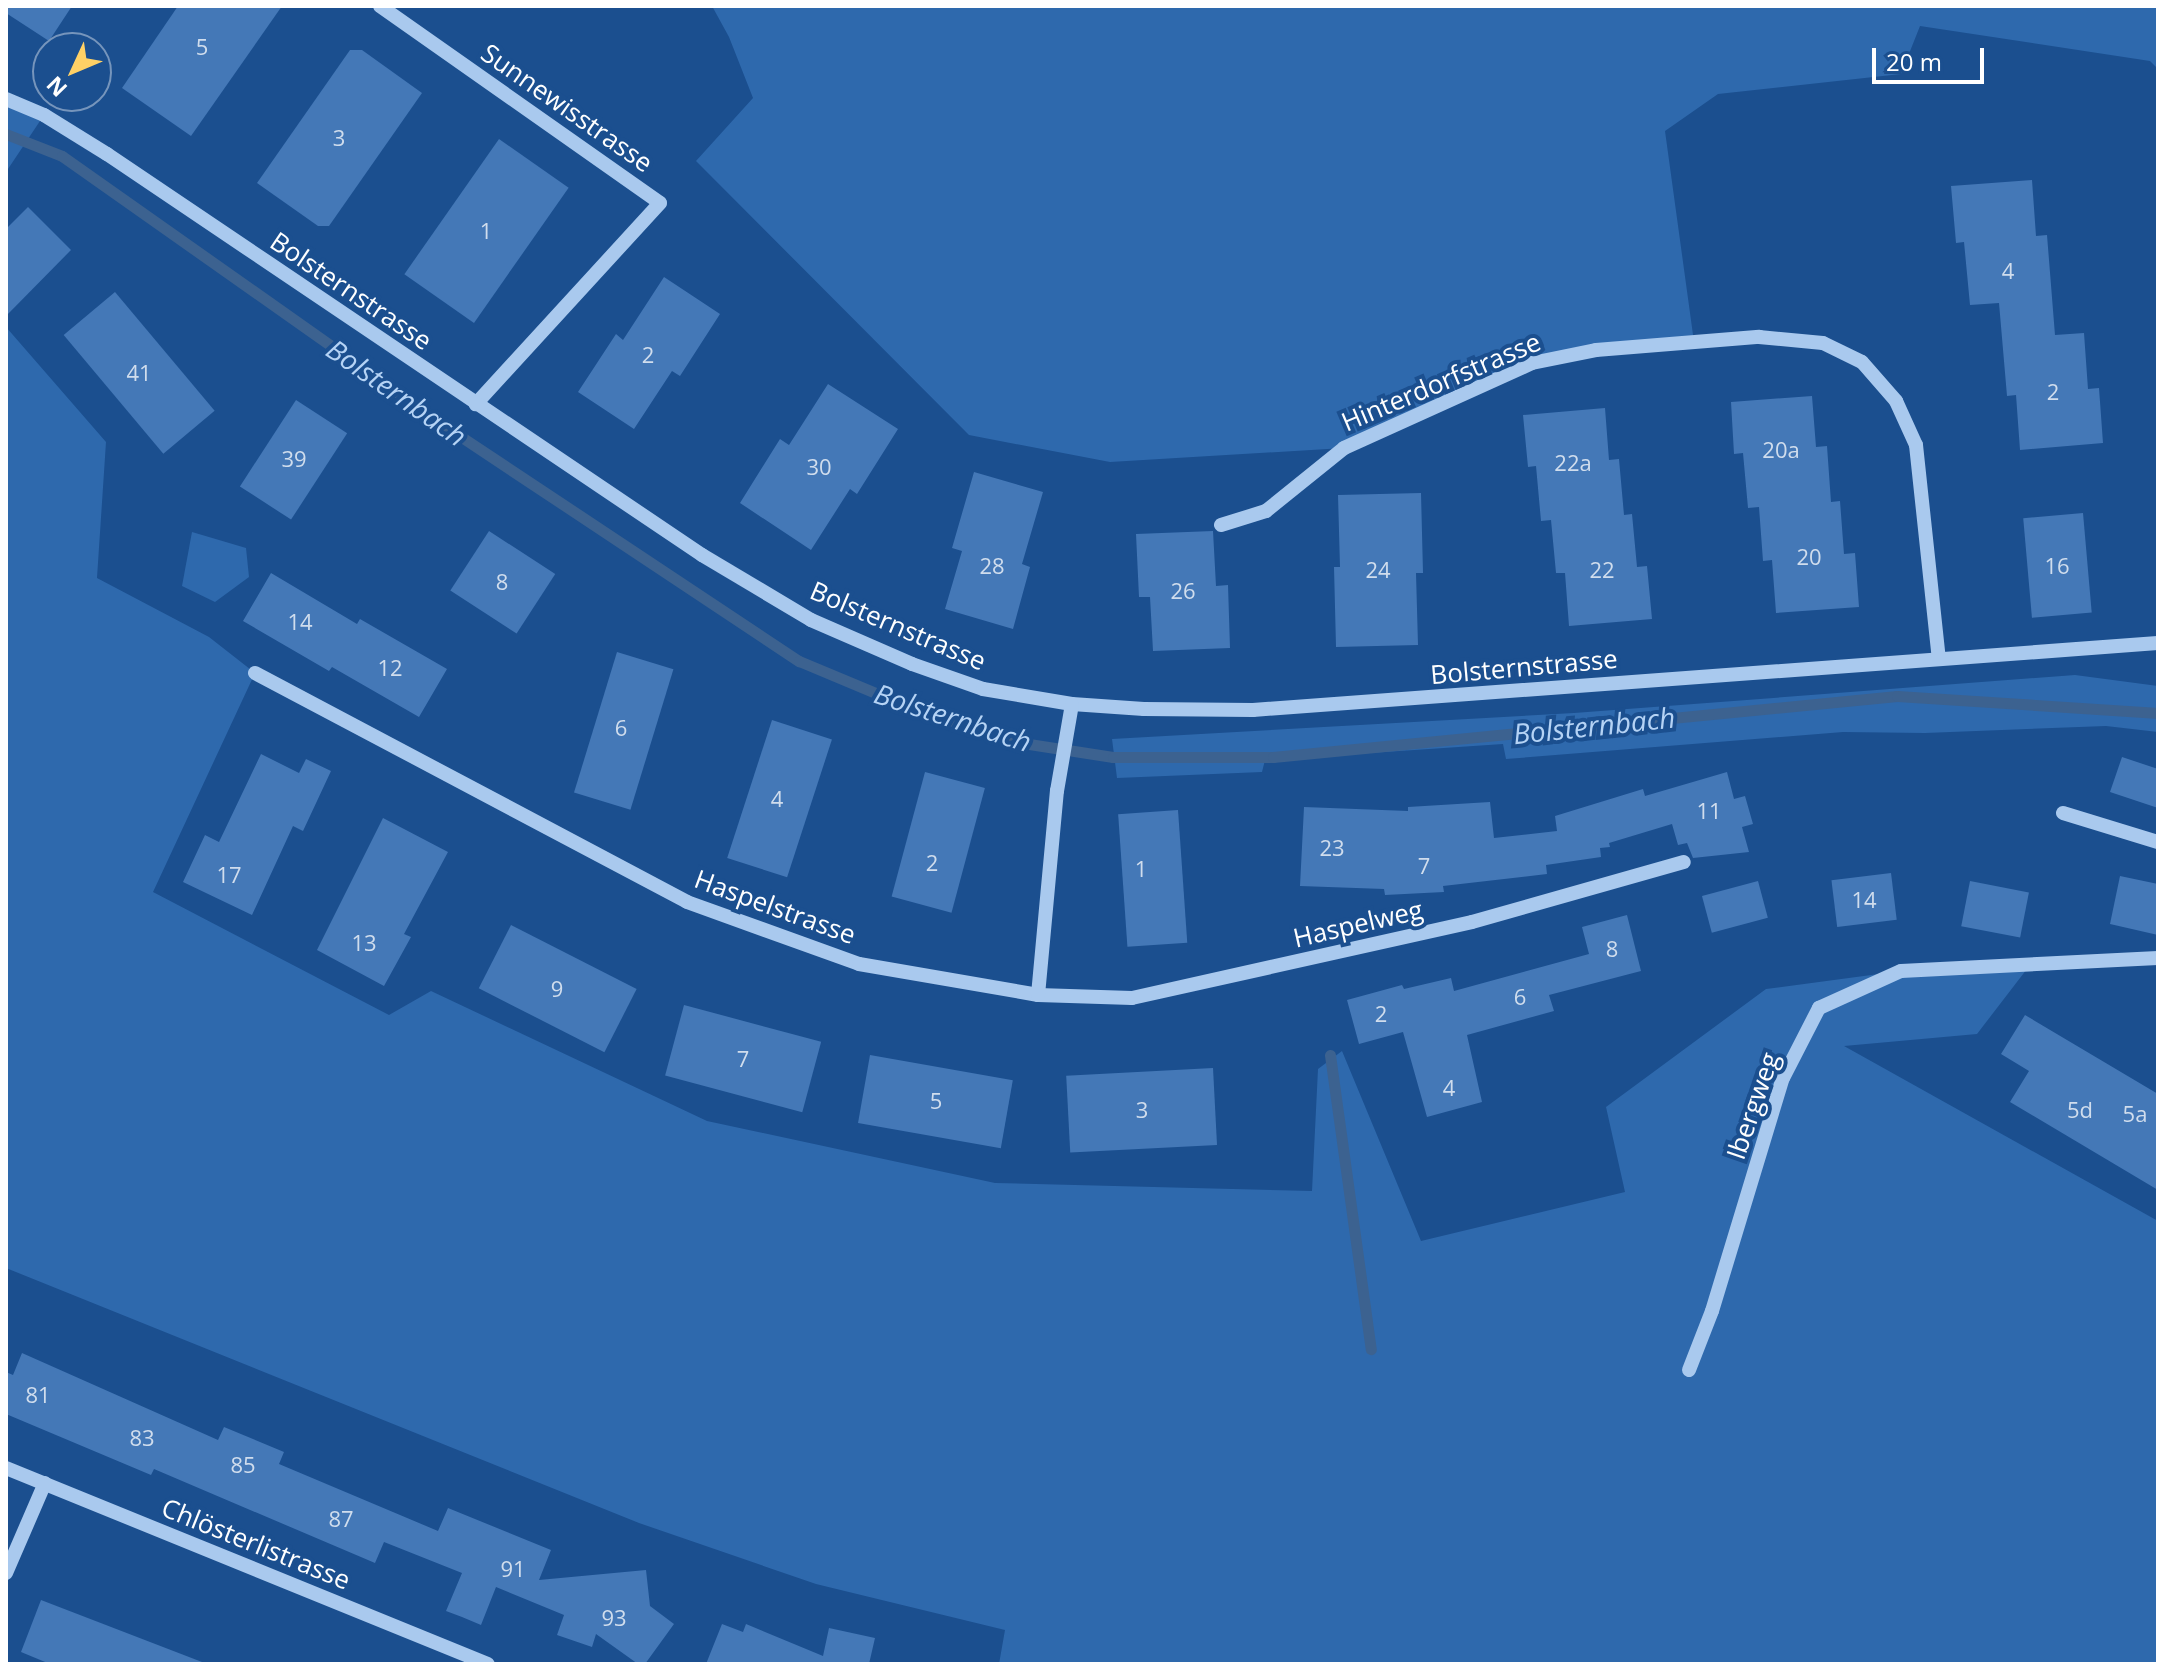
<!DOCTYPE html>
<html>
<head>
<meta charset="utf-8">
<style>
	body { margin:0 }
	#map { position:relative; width:2164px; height:1670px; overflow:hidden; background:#1b4f8f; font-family:"Open Sans",sans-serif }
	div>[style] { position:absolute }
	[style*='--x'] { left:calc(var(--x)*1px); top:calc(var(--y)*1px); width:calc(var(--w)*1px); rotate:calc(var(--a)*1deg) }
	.green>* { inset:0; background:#2e69ad }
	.stream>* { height:11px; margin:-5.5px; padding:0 5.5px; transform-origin:5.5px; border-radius:5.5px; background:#3c6290 }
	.building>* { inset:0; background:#4478b7; transform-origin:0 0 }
	.minor>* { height:14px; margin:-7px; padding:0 7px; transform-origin:7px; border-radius:7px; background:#a9c9ee }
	span { translate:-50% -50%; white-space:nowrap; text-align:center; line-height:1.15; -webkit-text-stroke:8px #1b4f8f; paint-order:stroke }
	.number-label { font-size:22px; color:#d0dded }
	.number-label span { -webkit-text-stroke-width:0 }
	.street-label { font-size:26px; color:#fff }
	.water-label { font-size:28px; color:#b5d3f5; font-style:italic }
	.frame { position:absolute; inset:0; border:8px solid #fff; pointer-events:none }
	.north { position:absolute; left:32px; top:32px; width:80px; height:80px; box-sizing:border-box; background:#1b4f8f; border:2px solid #7695bc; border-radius:50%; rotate:226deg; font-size:22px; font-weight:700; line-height:32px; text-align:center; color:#fff }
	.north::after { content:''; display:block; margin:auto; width:28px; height:36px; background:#ffd166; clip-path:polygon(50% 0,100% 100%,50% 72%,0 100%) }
	.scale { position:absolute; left:1872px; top:48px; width:112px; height:36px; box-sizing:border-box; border:4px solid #fff; border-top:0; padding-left:10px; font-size:24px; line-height:28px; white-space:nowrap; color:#fff; -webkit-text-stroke:6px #1b4f8f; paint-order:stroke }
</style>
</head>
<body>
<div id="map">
	<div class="green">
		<i style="clip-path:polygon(712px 6px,2158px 6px,2158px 69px,2150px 61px,1920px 26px,1901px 74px,1718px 94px,1665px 131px,1694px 342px,1532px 363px,1344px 448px,1110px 462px,969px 435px,696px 161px,753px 98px,729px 37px)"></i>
		<i style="clip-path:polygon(6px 99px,44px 115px,6px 172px)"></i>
		<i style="clip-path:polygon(6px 327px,106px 442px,97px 578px,209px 637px,255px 673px,153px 892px,389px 1015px,431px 991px,707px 1121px,995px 1183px,1312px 1191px,1318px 1069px,1342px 1051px,1421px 1241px,1625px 1192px,1606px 1107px,1766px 989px,1901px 971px,2030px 965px,1977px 1034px,1844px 1046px,2158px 1221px,2158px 1664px,999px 1664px,1005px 1630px,816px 1584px,639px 1523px,6px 1268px)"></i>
		<i style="clip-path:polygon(192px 532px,246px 548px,249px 577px,215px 602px,182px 586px)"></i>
		<i style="clip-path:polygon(2075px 675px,2158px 686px,2158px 732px,2106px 726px,1925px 733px,1843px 732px,1506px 759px,1503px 744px,1265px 760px,1262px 772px,1117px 778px,1112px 739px,1574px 713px)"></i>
	</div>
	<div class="stream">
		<i style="--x:6;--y:134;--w:60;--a:21.4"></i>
		<i style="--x:62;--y:156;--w:476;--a:35.2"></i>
		<i style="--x:451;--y:430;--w:418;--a:33.6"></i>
		<i style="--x:799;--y:661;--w:119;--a:22.7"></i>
		<i style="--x:909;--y:707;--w:113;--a:18.1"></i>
		<i style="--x:1016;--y:742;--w:98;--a:8.8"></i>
		<i style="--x:1113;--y:757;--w:160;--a:0"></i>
		<i style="--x:1273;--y:757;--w:627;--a:-5.58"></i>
		<i style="--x:1897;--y:696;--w:262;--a:3.7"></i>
		<i style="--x:1330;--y:1055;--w:297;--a:82.1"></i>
	</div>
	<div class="building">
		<i style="clip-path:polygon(6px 6px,72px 6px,49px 41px,6px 13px)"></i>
		<i style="clip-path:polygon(178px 6px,282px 6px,191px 136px,122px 88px)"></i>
		<i style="clip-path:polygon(350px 50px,362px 50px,422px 93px,329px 226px,318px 226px,257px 183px)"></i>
		<i style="left:499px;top:139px;width:85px;height:165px;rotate:35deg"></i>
		<i style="clip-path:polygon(2032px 180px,2036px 236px,2047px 235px,2055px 335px,2084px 333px,2088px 389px,2099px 388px,2103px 443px,2020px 450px,2016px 395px,2007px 396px,1999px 303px,1970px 305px,1964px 242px,1956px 243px,1951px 186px)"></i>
		<i style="clip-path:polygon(28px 207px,71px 250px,6px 316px,6px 229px)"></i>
		<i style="clip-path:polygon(664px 277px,720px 314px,680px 376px,672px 371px,634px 429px,578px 392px,616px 334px,623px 340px)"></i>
		<i style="left:115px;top:292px;width:155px;height:67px;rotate:50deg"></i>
		<i style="clip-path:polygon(828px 384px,898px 429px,857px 494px,850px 489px,811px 550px,740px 503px,780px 439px,789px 445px)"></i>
		<i style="clip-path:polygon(1812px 396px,1816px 447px,1827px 446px,1831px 502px,1840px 501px,1844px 554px,1855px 553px,1859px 607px,1776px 613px,1772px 560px,1763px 561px,1759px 507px,1748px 508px,1743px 453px,1734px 454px,1731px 402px)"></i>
		<i style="left:296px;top:400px;width:61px;height:103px;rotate:33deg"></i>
		<i style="clip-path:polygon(1605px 408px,1609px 460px,1619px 459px,1624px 515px,1632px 514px,1637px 567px,1647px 566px,1652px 619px,1569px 626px,1565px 573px,1556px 573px,1551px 520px,1541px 521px,1536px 466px,1528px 467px,1523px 415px)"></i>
		<i style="clip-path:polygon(974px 472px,1043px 492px,1022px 564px,1030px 567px,1013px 629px,945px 609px,962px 551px,952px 548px)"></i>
		<i style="clip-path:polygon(1421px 493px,1423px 573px,1416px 573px,1418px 645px,1336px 647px,1334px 567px,1340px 567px,1338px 495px)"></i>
		<i style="left:2083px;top:513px;width:100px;height:60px;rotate:85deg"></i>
		<i style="left:489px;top:531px;width:79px;height:71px;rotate:33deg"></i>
		<i style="clip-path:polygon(1213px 531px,1216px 586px,1228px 585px,1230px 648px,1153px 651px,1150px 597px,1139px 597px,1136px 534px)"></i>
		<i style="clip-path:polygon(271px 573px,357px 624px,360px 619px,447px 669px,419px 717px,332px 667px,329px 671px,243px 621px)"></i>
		<i style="left:617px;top:652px;width:59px;height:147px;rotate:17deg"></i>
		<i style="left:772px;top:720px;width:63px;height:145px;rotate:18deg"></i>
		<i style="clip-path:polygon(261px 754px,299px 773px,306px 759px,331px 771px,303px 831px,293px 826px,252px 915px,183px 882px,205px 835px,219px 842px)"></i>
		<i style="clip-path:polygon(2122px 757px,2158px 769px,2158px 808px,2110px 792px)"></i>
		<i style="left:925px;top:772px;width:62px;height:129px;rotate:15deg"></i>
		<i style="clip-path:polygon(1727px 772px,1734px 799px,1745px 796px,1753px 824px,1742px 827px,1749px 852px,1693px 858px,1687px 843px,1678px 845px,1672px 824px,1609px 843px,1610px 847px,1600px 848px,1601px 857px,1546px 865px,1547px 874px,1443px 886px,1444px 892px,1385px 895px,1384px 889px,1300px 886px,1304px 807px,1408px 811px,1408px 807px,1490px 802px,1494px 838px,1557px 831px,1555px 816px,1643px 789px,1645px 796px)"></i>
		<i style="left:1178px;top:810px;width:133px;height:60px;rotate:86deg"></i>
		<i style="clip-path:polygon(383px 818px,448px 852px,404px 934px,411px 937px,384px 986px,317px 950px)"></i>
		<i style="left:1891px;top:873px;width:47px;height:60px;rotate:83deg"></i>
		<i style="clip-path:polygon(2120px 876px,2158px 884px,2158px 935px,2110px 924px)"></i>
		<i style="left:1758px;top:881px;width:38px;height:58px;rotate:75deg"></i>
		<i style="left:1970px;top:881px;width:60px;height:46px;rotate:11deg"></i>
		<i style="clip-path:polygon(1627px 915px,1641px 971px,1549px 995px,1554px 1011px,1467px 1035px,1482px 1102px,1427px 1117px,1403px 1032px,1359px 1044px,1347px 1000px,1402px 985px,1404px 989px,1451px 978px,1454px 991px,1589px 954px,1582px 927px)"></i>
		<i style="left:511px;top:925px;width:141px;height:71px;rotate:27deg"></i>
		<i style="left:684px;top:1005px;width:142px;height:73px;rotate:15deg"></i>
		<i style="clip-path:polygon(2025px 1015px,2158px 1094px,2158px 1190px,2010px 1102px,2029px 1071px,2001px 1054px)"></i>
		<i style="left:870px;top:1055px;width:145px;height:69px;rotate:10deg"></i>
		<i style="left:1213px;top:1068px;width:77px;height:147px;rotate:87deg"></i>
		<i style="clip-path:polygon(22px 1353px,218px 1440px,224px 1427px,284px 1452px,279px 1464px,438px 1531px,448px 1508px,551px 1550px,539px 1580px,646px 1570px,650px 1606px,674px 1624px,645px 1664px,638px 1664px,596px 1634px,592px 1647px,557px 1635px,564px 1615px,496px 1587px,481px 1625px,462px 1617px,446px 1611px,462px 1573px,384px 1542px,375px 1563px,154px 1469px,151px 1475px,6px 1414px,6px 1372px,13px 1375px)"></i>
		<i style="clip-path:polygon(41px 1600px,202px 1662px,201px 1664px,50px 1664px,21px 1652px)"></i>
		<i style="clip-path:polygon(722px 1624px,743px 1632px,746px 1624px,823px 1656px,829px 1628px,875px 1638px,869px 1664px,706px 1664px)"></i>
	</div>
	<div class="minor">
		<i style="--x:380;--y:6;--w:342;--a:35.1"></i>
		<i style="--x:660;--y:203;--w:273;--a:132.5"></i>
		<i style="--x:6;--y:99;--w:41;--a:22.8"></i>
		<i style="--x:44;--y:115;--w:74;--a:31.8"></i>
		<i style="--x:107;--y:154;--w:718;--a:33.98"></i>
		<i style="--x:702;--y:555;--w:127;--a:30.8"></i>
		<i style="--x:811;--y:620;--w:110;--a:23.5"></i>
		<i style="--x:912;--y:664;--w:75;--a:19.4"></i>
		<i style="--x:983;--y:689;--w:90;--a:9.6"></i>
		<i style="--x:1072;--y:704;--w:72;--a:4"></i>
		<i style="--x:1144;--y:709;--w:109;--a:0.5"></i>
		<i style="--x:1253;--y:710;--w:907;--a:-4.23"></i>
		<i style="--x:1221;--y:525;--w:47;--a:-17.3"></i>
		<i style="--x:1266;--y:511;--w:100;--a:-38.9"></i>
		<i style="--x:1344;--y:448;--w:206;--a:-24.3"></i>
		<i style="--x:1532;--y:363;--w:65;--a:-11.5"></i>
		<i style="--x:1596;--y:350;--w:164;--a:-4.6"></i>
		<i style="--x:1759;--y:337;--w:64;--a:5.4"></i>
		<i style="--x:1823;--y:343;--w:43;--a:26"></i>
		<i style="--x:1862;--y:362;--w:52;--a:48.9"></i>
		<i style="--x:1896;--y:401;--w:48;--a:65.6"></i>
		<i style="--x:1916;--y:445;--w:215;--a:83.9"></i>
		<i style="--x:255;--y:673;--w:489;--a:27.9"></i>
		<i style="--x:687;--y:902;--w:183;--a:19.8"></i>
		<i style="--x:859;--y:964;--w:182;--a:9.8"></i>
		<i style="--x:1038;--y:995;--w:94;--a:1.8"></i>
		<i style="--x:1132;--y:998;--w:348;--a:-12.6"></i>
		<i style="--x:1472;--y:922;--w:220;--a:-15.8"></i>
		<i style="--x:2063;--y:813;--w:99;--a:17"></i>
		<i style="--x:1038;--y:995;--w:205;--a:-84.7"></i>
		<i style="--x:1057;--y:791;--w:88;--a:-80.2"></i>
		<i style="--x:1689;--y:1370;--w:63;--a:-68.7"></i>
		<i style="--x:1712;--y:1311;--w:244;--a:-73.1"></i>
		<i style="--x:1783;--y:1078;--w:79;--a:-62.8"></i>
		<i style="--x:1819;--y:1008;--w:90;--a:-24.3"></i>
		<i style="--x:1901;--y:971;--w:257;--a:-2.9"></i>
		<i style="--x:6;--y:1468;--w:520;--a:22.13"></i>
		<i style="--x:6;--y:1573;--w:98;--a:-66.6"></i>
	</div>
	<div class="number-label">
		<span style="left:202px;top:47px">5</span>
		<span style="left:339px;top:138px">3</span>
		<span style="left:486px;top:231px">1</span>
		<span style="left:2008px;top:271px">4</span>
		<span style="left:648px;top:355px">2</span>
		<span style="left:139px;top:373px">41</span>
		<span style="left:2053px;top:392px">2</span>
		<span style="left:1781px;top:450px">20a</span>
		<span style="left:294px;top:459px">39</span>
		<span style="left:1573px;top:463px">22a</span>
		<span style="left:819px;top:467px">30</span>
		<span style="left:1809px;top:557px">20</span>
		<span style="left:992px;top:566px">28</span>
		<span style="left:2057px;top:566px">16</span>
		<span style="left:1378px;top:570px">24</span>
		<span style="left:1602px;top:570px">22</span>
		<span style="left:502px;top:582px">8</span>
		<span style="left:1183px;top:591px">26</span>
		<span style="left:300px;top:622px">14</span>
		<span style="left:390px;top:668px">12</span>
		<span style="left:621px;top:728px">6</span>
		<span style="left:777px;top:799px">4</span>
		<span style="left:1709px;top:811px">11</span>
		<span style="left:1332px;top:848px">23</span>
		<span style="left:932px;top:863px">2</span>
		<span style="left:1424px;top:866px">7</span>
		<span style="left:1141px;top:869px">1</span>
		<span style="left:229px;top:875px">17</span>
		<span style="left:1864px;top:900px">14</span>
		<span style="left:364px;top:943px">13</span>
		<span style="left:1612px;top:949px">8</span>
		<span style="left:557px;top:989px">9</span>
		<span style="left:1520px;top:997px">6</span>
		<span style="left:1381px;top:1014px">2</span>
		<span style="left:743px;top:1059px">7</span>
		<span style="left:1449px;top:1088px">4</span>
		<span style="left:936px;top:1101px">5</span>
		<span style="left:1142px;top:1110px">3</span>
		<span style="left:2080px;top:1110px">5d</span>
		<span style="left:2135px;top:1114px">5a</span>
		<span style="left:38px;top:1395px">81</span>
		<span style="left:142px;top:1438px">83</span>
		<span style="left:243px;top:1465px">85</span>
		<span style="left:341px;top:1519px">87</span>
		<span style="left:513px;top:1569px">91</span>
		<span style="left:614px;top:1618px">93</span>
	</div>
	<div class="street-label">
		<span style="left:567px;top:108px;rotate:35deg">Sunnewisstrasse</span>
		<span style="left:351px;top:291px;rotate:34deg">Bolsternstrasse</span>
		<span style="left:1441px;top:382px;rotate:-23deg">Hinterdorfstrasse</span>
		<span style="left:898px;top:626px;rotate:23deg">Bolsternstrasse</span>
		<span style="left:1524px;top:667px;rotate:-5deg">Bolsternstrasse</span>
		<span style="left:775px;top:907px;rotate:20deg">Haspelstrasse</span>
		<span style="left:1358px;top:924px;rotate:-13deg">Haspelweg</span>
		<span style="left:1753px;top:1106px;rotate:-71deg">Ibergweg</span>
		<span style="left:256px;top:1544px;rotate:22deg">Chlösterlistrasse</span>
	</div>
	<div class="water-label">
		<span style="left:397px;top:392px;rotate:35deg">Bolsternbach</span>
		<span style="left:953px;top:717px;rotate:18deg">Bolsternbach</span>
		<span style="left:1594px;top:725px;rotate:-6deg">Bolsternbach</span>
	</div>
	<div class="frame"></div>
	<div class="north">N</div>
	<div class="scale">20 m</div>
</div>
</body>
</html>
